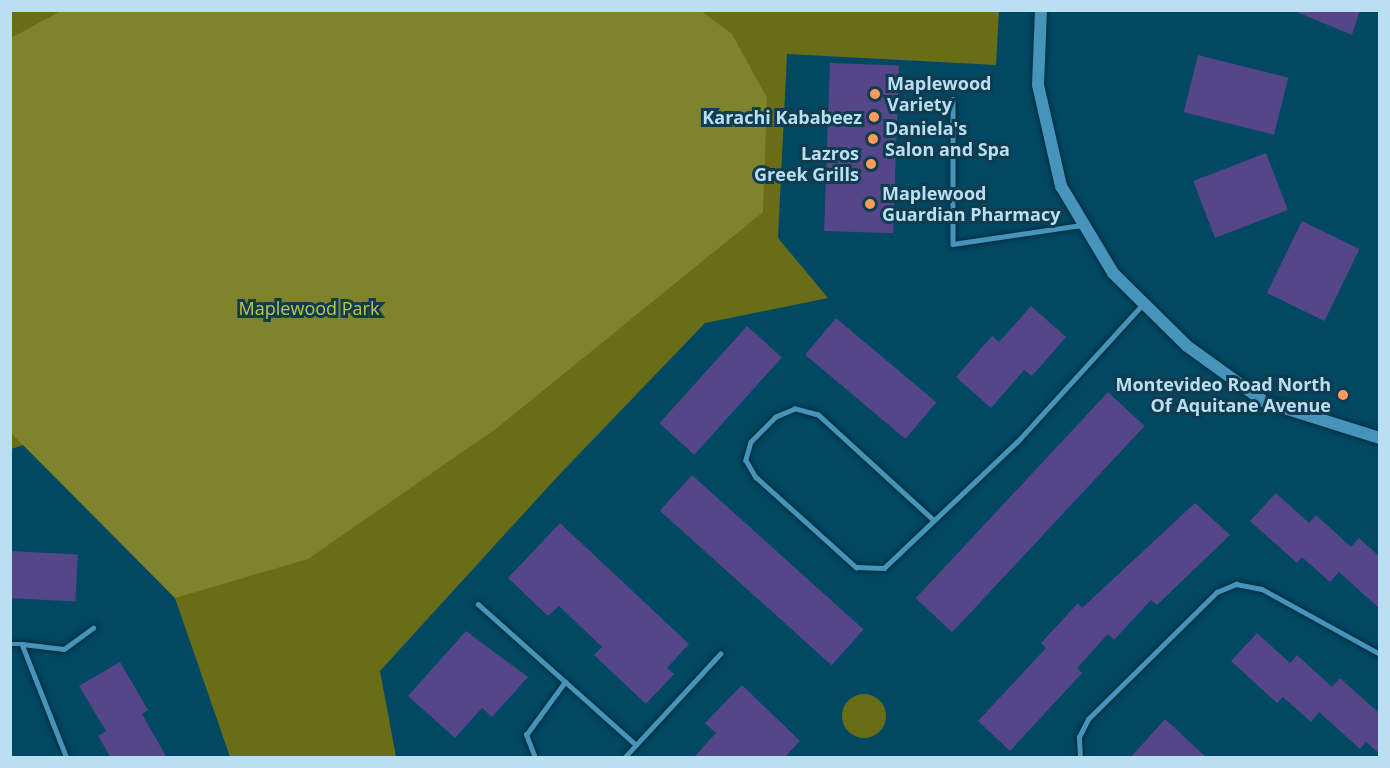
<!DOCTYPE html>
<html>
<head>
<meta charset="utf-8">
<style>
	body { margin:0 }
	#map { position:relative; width:1390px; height:768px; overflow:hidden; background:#014862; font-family:"Open Sans",sans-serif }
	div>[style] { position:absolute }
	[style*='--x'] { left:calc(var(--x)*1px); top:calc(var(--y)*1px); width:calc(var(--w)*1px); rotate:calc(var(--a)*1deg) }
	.green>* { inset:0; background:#6a6d18 }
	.round { border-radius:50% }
	.forest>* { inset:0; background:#80832d }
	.building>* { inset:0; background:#554689; transform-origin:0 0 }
	.roads { filter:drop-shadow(0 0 2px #002c3f) drop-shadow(0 0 2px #002c3f) }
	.lane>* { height:4.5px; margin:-2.25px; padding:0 2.25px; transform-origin:2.25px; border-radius:2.25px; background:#4694b9 }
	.secondary>* { height:12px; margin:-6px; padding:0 6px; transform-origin:6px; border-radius:6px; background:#4694b9 }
	.dots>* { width:16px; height:16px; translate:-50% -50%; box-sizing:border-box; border:3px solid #113c4f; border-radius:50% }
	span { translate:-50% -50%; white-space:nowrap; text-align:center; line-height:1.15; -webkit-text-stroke:6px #113c4f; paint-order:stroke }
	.poi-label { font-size:18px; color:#badff3; font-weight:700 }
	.left { translate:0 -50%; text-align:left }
	.right { translate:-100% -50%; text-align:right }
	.park-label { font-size:18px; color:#c1c653 }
	.frame { position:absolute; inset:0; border:12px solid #badff3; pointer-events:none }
</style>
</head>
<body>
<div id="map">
	<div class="green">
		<i style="clip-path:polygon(11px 11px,999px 11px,996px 65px,787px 54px,778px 238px,828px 298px,705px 323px,558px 476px,380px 671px,396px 757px,230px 757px,175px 598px,27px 444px,11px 449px)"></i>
		<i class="round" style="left:842px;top:694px;width:44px;height:44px"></i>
	</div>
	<div class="forest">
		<i style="clip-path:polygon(61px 11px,701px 11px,732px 34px,767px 98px,763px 212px,497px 428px,308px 559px,175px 598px,11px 433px,11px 38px)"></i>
	</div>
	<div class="building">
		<i style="clip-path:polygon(1292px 10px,1360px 10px,1352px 35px)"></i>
		<i style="left:1198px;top:55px;width:93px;height:59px;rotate:14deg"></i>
		<i style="left:830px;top:63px;width:69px;height:168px;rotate:2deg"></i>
		<i style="left:1266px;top:153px;width:61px;height:78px;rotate:69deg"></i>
		<i style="left:1302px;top:221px;width:64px;height:80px;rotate:26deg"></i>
		<i style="clip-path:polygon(1031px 306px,1066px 337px,1032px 376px,1024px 370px,991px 408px,956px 377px,992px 336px,999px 342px)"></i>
		<i style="left:836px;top:318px;width:131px;height:48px;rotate:40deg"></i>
		<i style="left:747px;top:326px;width:47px;height:131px;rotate:42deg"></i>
		<i style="left:1108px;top:392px;width:50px;height:282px;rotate:43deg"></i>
		<i style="left:692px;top:475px;width:231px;height:48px;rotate:42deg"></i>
		<i style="clip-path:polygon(1276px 493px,1309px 523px,1316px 515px,1351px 547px,1359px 538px,1380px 557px,1380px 609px,1339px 572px,1330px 582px,1302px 557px,1297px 563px,1250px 521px)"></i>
		<i style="clip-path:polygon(1195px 503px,1230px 535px,1157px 605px,1151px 600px,1114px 640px,1108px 634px,1077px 668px,1082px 673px,1010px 751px,978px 721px,1046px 648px,1041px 643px,1078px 603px,1082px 608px)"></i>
		<i style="clip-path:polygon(560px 523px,689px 644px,667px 668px,674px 674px,646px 704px,594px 655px,602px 647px,559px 606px,548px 616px,508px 578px)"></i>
		<i style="left:10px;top:551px;width:68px;height:47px;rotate:3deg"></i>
		<i style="clip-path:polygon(466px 631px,528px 677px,492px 717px,482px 708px,455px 738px,408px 696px)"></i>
		<i style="clip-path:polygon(1257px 633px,1290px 663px,1297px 655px,1332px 687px,1340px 678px,1380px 714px,1380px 754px,1366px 742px,1360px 749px,1319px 712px,1311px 722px,1283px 697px,1277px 703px,1231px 661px)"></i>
		<i style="clip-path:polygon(120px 662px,148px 710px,142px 714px,167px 758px,111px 758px,98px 736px,106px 731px,79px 686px)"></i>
		<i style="clip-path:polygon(742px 685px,800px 741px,784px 758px,693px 758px,716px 733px,705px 723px)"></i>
		<i style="clip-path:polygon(1165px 719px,1207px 758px,1130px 758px)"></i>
	</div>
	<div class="roads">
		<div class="lane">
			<i style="--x:953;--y:99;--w:145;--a:90"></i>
			<i style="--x:953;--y:244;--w:129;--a:-8.4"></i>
			<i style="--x:932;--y:519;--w:154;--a:-137.6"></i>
			<i style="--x:818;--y:415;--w:24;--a:-165"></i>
			<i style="--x:795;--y:409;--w:21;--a:157"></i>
			<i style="--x:776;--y:417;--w:35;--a:135"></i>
			<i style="--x:751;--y:442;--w:19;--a:106"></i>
			<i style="--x:746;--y:460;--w:20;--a:60"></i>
			<i style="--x:756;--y:477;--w:135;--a:42"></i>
			<i style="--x:856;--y:567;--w:28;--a:2"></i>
			<i style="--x:884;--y:568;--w:183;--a:-43.5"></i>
			<i style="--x:1017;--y:442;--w:187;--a:-47.6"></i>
			<i style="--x:478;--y:604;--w:210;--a:41.7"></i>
			<i style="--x:10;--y:644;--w:12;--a:0"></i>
			<i style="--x:22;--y:644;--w:123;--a:68.5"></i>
			<i style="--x:22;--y:644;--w:42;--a:6.8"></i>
			<i style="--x:64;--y:649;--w:36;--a:-36"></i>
			<i style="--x:535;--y:758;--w:25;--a:-111"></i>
			<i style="--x:526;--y:735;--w:66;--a:-53.7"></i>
			<i style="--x:624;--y:758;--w:142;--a:-47.3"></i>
			<i style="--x:1080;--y:758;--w:21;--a:-93"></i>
			<i style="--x:1079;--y:737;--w:20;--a:-63"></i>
			<i style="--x:1088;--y:719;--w:181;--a:-44.6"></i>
			<i style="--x:1217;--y:592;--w:21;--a:-23"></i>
			<i style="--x:1236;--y:584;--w:26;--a:11"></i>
			<i style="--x:1262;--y:589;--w:135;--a:28.8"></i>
		</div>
		<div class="secondary">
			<i style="--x:1041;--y:10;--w:75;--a:92.3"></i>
			<i style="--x:1038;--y:85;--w:104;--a:77.2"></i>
			<i style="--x:1061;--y:186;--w:101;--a:59.1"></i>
			<i style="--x:1113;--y:273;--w:104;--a:44.6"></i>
			<i style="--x:1187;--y:346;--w:96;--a:35.7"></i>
			<i style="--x:1265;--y:402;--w:121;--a:17.4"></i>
		</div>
	</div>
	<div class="dots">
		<i style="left:875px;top:94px;background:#ff9b5b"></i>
		<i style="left:874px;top:117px;background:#ff9b5b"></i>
		<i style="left:873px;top:139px;background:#ff9b5b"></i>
		<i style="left:871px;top:164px;background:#ff9b5b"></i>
		<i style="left:870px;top:204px;background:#ff9b5b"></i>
		<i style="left:1343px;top:395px;background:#ff9b5b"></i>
	</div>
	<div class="poi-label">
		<span class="left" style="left:887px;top:94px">Maplewood<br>Variety</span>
		<span class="right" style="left:862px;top:117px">Karachi Kababeez</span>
		<span class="left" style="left:885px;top:139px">Daniela's<br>Salon and Spa</span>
		<span class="right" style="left:859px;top:164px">Lazros<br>Greek Grills</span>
		<span class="left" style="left:882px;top:204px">Maplewood<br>Guardian Pharmacy</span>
		<span class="right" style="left:1331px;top:395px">Montevideo Road North<br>Of Aquitane Avenue</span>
	</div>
	<div class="park-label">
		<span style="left:309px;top:308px">Maplewood Park</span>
	</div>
	<div class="frame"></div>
</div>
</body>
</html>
